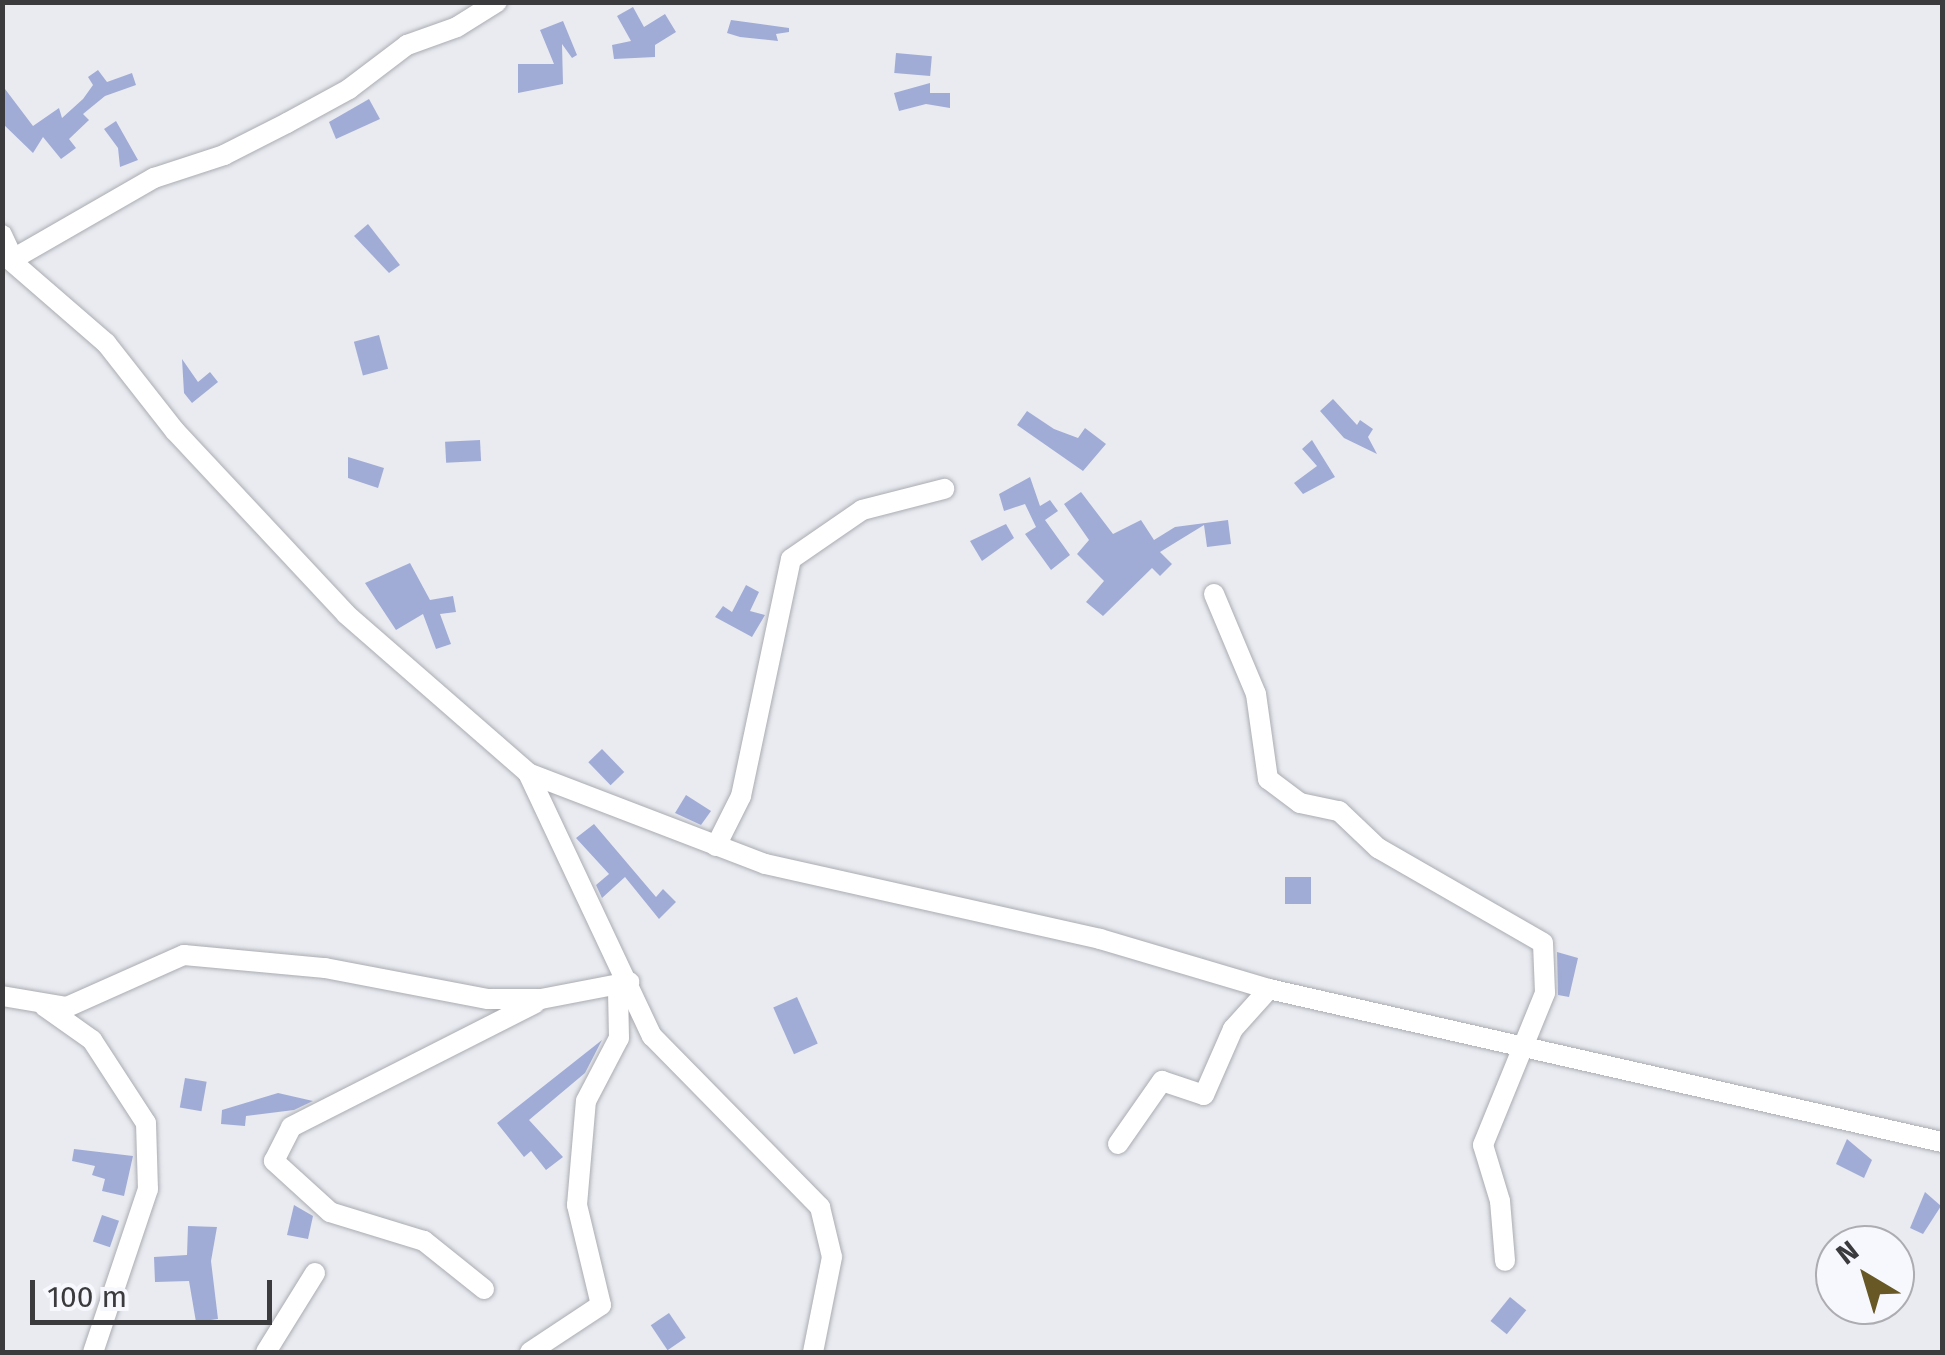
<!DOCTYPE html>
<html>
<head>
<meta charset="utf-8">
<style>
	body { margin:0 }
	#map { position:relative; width:1945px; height:1355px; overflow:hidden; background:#e9ebf1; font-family:"Fira Sans",sans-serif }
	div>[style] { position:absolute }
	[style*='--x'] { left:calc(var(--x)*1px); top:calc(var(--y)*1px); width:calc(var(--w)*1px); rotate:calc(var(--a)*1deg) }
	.building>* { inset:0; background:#a1acd6; transform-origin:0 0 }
	.roads { filter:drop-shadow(0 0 2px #aaacb1) drop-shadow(0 0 2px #aaacb1) }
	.minor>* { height:20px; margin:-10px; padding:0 10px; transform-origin:10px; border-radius:10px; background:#fff }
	span { translate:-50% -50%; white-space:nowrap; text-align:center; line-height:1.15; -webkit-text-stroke:9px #f7f8fe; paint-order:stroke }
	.frame { position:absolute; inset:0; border:5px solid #3b3b3d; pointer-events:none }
	.north { position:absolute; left:1815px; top:1225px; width:100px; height:100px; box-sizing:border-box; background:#f7f8fe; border:2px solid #acacb1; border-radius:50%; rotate:322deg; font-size:28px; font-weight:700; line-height:40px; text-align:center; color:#3b3b3d }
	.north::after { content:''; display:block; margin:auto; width:35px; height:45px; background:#685826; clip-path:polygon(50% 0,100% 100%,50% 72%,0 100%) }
	.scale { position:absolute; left:30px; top:1280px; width:242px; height:45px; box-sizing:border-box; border:5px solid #3b3b3d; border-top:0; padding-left:12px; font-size:30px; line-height:35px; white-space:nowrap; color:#3b3b3d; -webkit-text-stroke:8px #f7f8fe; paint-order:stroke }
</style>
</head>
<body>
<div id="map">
	<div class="building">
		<i style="clip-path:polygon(633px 7px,644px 27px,665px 14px,676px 32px,655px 45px,655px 57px,614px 59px,612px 45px,631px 41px,617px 16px)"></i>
		<i style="clip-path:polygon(731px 20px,789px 28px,789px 32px,776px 34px,778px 41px,740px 37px,727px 33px)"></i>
		<i style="clip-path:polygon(563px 21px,577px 55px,572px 58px,562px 44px,563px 84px,518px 93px,518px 64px,554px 64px,540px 30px)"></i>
		<i style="left:896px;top:53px;width:36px;height:20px;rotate:5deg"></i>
		<i style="clip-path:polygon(98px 70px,107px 82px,132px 73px,136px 85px,105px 96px,83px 114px,89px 120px,69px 139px,76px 148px,61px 159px,43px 137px,33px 153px,2px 123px,2px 85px,33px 126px,59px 108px,62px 118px,83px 99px,93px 85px,88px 77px)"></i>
		<i style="clip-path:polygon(930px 83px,930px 93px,950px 93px,950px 108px,926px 104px,899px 111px,894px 93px)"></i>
		<i style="clip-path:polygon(369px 99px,380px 119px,336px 139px,329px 122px)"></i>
		<i style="clip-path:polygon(116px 121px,138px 160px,120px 167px,118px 148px,104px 129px)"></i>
		<i style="clip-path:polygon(368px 224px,400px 265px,389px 273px,354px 236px)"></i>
		<i style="left:379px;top:335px;width:35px;height:26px;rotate:75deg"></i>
		<i style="clip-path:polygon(182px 359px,198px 382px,210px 372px,218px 382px,192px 403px,184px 393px)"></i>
		<i style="clip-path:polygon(1333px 399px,1357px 425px,1360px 420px,1373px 429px,1368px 437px,1377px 454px,1344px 438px,1320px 411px)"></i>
		<i style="clip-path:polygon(1027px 411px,1054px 429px,1078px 438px,1085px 428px,1106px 444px,1083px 471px,1017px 425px)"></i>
		<i style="left:480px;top:440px;width:21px;height:35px;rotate:87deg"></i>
		<i style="clip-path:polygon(1312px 440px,1335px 477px,1303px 494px,1294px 483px,1317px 466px,1302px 449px)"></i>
		<i style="clip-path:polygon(348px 457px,384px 468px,378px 488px,348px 478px)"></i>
		<i style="clip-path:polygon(1030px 477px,1040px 506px,1050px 500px,1058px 511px,1045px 520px,1070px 555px,1051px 570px,1025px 534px,1036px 527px,1025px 504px,1004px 511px,999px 494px)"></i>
		<i style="clip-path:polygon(1081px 492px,1113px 534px,1141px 520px,1154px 540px,1175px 527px,1228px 520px,1231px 544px,1207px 547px,1204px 525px,1160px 552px,1172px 564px,1160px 576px,1152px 568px,1103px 616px,1086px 602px,1104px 581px,1077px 554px,1089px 540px,1064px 504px)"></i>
		<i style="clip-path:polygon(1006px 524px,1014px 538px,982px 561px,970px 541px)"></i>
		<i style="clip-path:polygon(410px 563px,430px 600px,453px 596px,456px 612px,440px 614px,451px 644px,436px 649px,423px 614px,396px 630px,365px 583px)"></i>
		<i style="clip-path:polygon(746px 585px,759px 592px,750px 611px,765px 615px,752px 637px,715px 617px,723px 606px,732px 612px)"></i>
		<i style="left:602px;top:749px;width:32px;height:19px;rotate:46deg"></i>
		<i style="clip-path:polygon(686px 795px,711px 811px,701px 825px,675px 813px)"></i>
		<i style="clip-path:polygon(594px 824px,656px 897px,663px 889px,676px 902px,659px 919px,625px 877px,602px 898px,596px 885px,609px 874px,576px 838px)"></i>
		<i style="left:1285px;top:877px;width:26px;height:27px"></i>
		<i style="clip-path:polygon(1557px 952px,1578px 958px,1569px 997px,1558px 995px)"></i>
		<i style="left:797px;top:997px;width:51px;height:26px;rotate:66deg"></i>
		<i style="clip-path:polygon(602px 1040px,585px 1073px,529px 1120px,563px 1157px,546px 1170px,531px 1151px,524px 1157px,497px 1123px)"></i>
		<i style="left:185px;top:1078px;width:22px;height:30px;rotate:10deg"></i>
		<i style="clip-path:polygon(278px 1093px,313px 1101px,294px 1110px,246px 1116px,245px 1126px,221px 1124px,222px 1110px)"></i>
		<i style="clip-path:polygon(1847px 1139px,1872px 1160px,1864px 1178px,1836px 1164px)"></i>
		<i style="clip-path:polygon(74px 1149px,133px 1156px,124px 1196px,102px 1191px,105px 1179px,92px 1175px,95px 1166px,72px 1161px)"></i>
		<i style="clip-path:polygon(1925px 1192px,1941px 1206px,1923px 1234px,1910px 1228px)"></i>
		<i style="clip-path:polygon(294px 1205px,313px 1216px,308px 1239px,287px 1235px)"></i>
		<i style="left:102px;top:1215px;width:18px;height:28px;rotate:19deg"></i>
		<i style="clip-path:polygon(188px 1226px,217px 1227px,211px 1261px,218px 1319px,196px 1322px,189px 1281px,155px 1282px,154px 1257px,187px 1255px)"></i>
		<i style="left:1510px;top:1297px;width:21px;height:31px;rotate:39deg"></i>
		<i style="left:669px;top:1313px;width:30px;height:22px;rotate:56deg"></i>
	</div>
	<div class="roads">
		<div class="minor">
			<i style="--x:2;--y:235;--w:26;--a:65"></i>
			<i style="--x:13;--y:259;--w:163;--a:-29.9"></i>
			<i style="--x:154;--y:178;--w:74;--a:-18.2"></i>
			<i style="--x:224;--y:155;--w:71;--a:-26.9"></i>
			<i style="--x:287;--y:123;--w:71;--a:-28.7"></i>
			<i style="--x:349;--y:89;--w:73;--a:-37.2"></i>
			<i style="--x:407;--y:45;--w:53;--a:-19.8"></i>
			<i style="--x:457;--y:27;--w:47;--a:-32"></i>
			<i style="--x:2;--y:253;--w:138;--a:40.9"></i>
			<i style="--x:106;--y:343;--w:112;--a:51.9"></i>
			<i style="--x:175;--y:431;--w:250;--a:46.9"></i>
			<i style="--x:346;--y:614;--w:242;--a:41.1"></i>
			<i style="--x:528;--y:773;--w:254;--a:21"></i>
			<i style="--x:765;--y:864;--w:343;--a:12.6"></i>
			<i style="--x:1100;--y:939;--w:176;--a:16.5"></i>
			<i style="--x:1269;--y:989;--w:690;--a:12.81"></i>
			<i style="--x:1214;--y:594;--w:108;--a:67.2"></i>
			<i style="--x:1256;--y:694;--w:86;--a:82"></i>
			<i style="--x:1268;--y:779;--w:40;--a:37"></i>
			<i style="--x:1300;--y:803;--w:40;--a:12"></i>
			<i style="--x:1339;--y:811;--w:54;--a:43.5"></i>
			<i style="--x:1378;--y:848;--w:190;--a:29.9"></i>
			<i style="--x:1543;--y:943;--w:50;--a:87.7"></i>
			<i style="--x:1545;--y:993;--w:164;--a:112.2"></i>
			<i style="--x:1483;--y:1145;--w:59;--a:73.1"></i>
			<i style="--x:1500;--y:1201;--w:60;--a:85.2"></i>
			<i style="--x:528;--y:773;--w:291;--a:64.8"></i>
			<i style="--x:652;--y:1036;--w:240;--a:45.5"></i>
			<i style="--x:820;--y:1207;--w:51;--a:76.5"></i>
			<i style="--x:832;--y:1257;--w:97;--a:101.3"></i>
			<i style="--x:716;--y:846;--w:56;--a:-63.4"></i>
			<i style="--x:741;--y:796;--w:242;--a:-78.1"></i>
			<i style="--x:791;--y:559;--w:86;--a:-34.6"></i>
			<i style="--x:862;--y:510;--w:85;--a:-14.4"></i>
			<i style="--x:2;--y:996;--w:66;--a:9.6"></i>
			<i style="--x:67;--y:1007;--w:128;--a:-24"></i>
			<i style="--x:184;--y:955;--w:142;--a:5.3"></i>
			<i style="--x:325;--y:968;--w:166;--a:10.8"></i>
			<i style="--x:488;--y:999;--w:53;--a:0"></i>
			<i style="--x:541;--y:999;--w:90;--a:-10.9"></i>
			<i style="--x:44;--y:1006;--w:59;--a:35.3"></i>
			<i style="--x:92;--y:1040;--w:99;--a:57"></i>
			<i style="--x:146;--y:1123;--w:66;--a:88.3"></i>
			<i style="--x:148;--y:1189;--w:172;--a:108.6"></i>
			<i style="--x:1118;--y:1144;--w:77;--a:-55.1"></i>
			<i style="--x:1162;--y:1081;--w:44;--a:18.4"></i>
			<i style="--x:1204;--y:1095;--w:72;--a:-66.3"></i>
			<i style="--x:1233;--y:1029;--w:54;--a:-48"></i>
			<i style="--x:484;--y:1289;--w:77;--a:-141.3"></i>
			<i style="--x:424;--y:1241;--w:98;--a:-162.9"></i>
			<i style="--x:330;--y:1212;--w:76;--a:-137.7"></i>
			<i style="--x:274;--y:1161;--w:38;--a:-63"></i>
			<i style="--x:291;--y:1127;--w:274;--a:-26.9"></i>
			<i style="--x:266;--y:1352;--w:93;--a:-58.2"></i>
			<i style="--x:530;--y:1352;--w:85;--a:-33.5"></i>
			<i style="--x:601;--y:1305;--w:103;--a:-103.5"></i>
			<i style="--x:577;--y:1205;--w:104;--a:-85.1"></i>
			<i style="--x:586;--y:1101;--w:71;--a:-62.4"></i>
			<i style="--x:619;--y:1038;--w:49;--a:-91.2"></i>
		</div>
	</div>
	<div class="frame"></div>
	<div class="north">N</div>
	<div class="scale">100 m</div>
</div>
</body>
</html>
